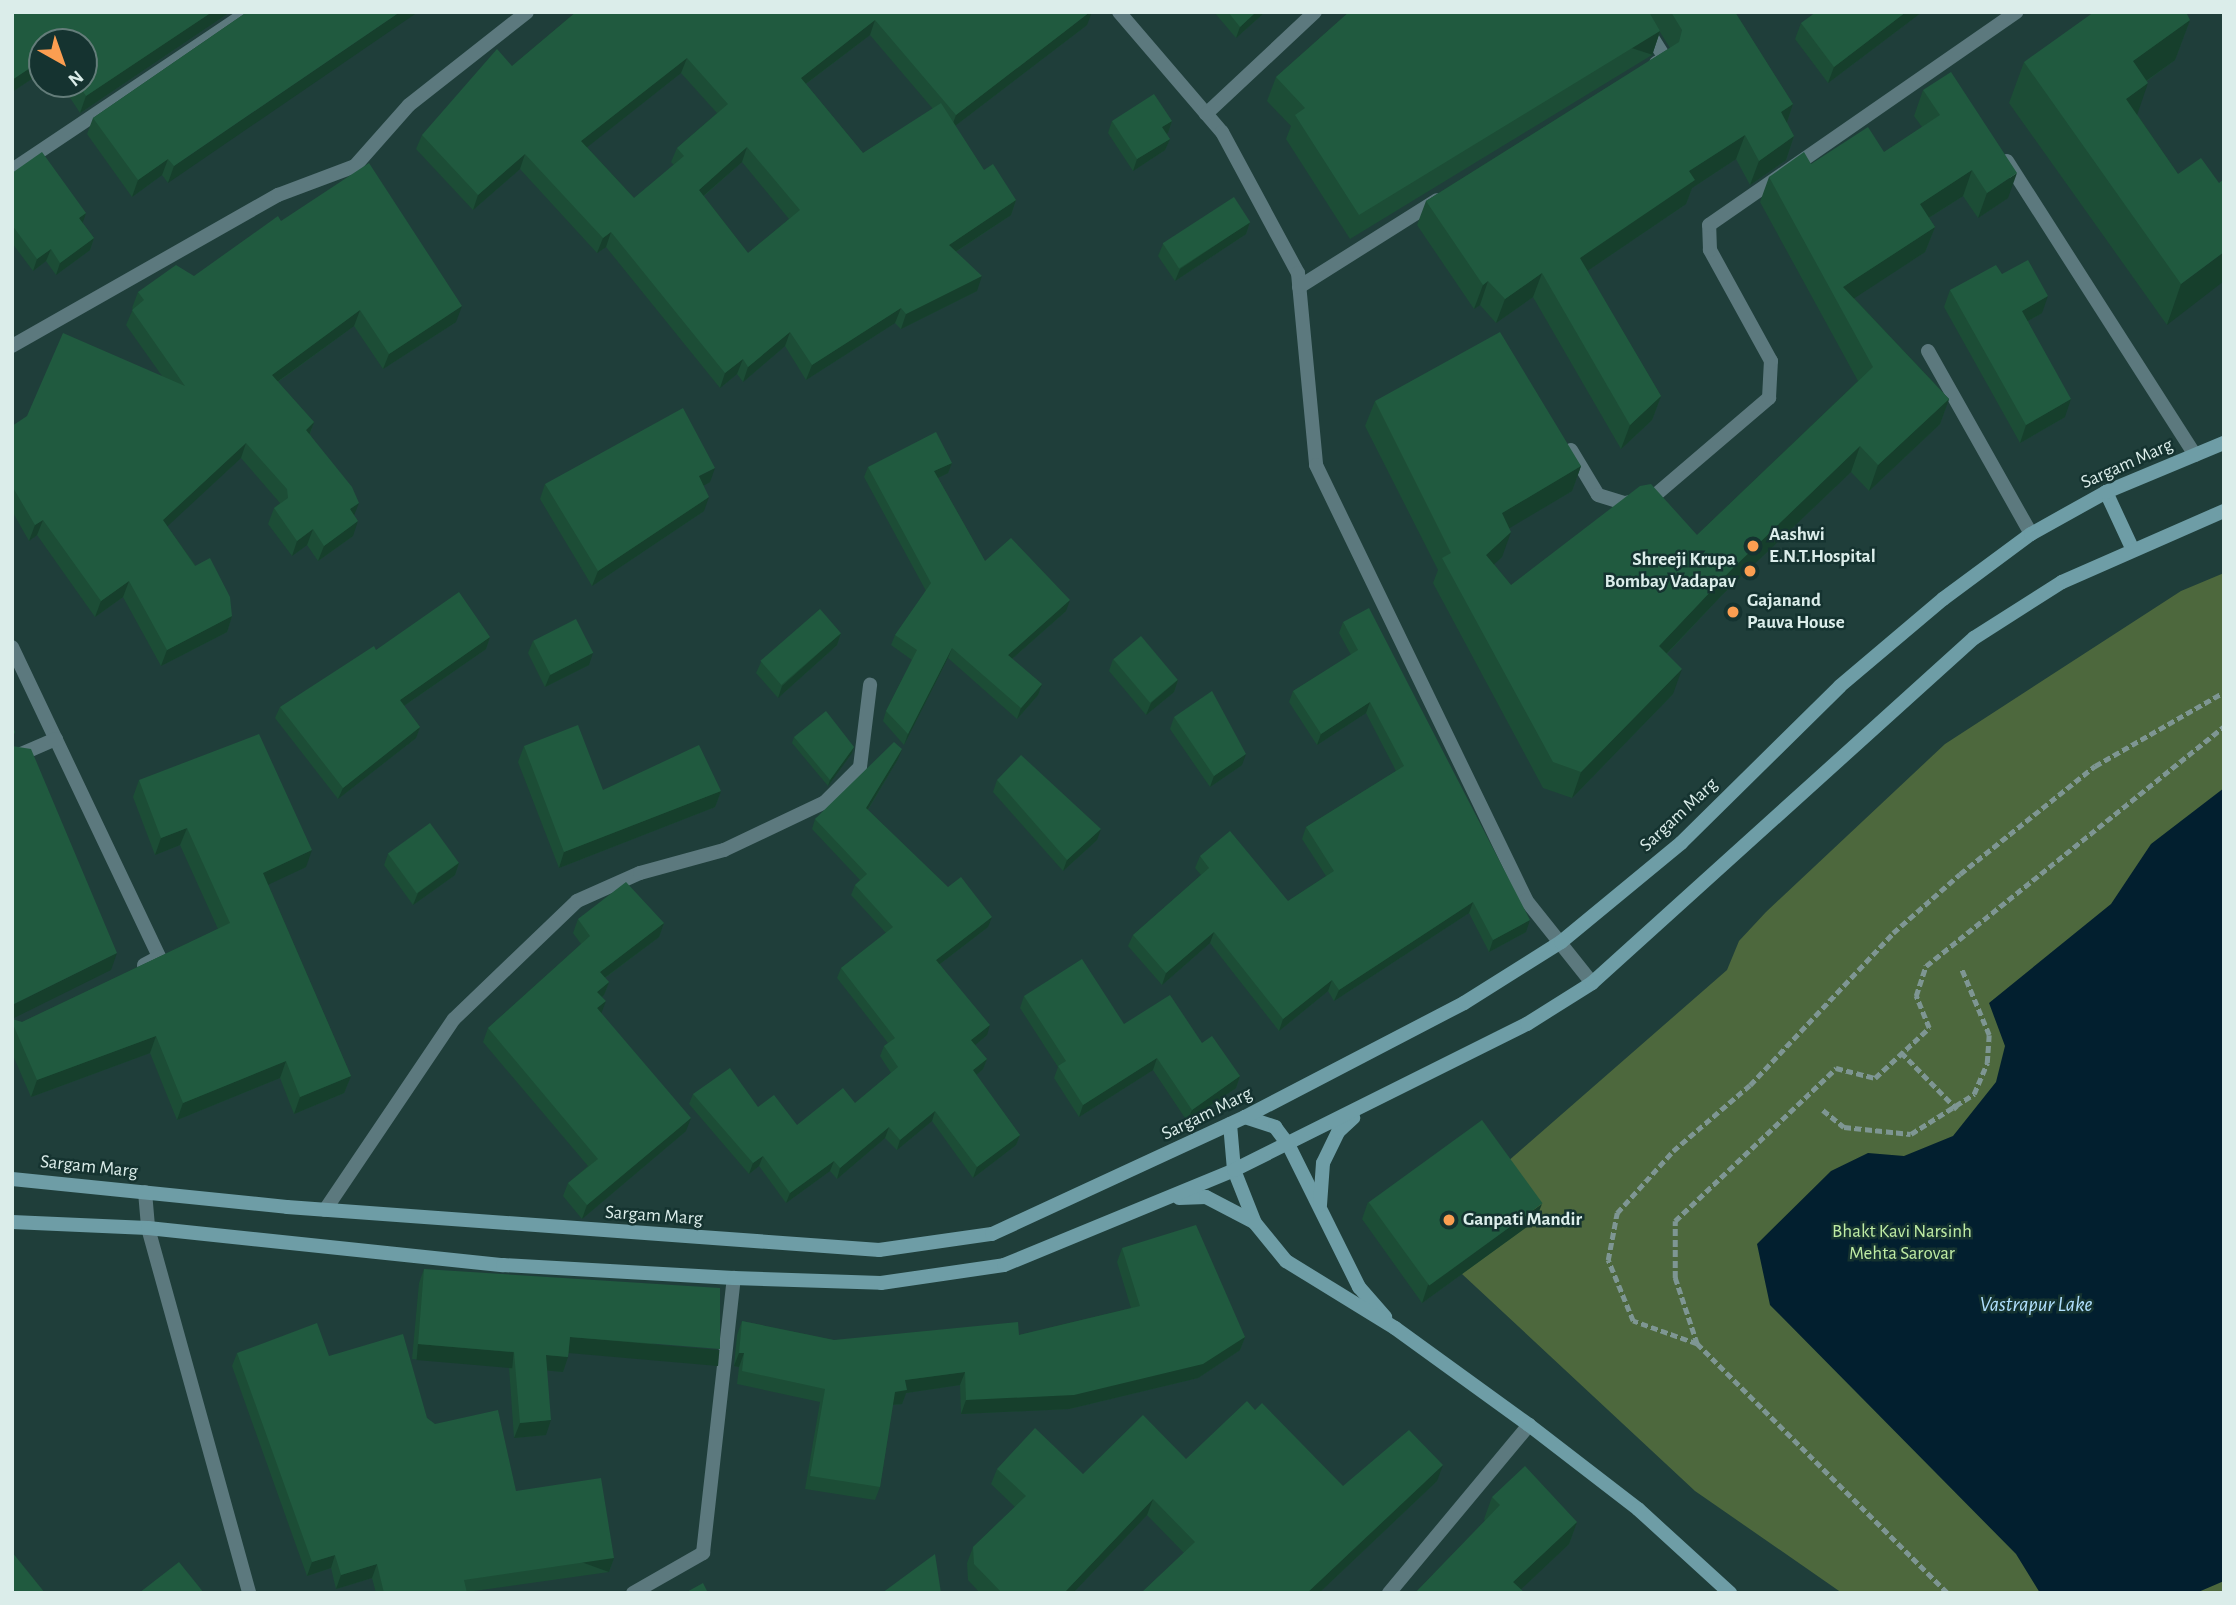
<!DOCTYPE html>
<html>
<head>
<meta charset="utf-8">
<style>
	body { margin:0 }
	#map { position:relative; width:2236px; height:1605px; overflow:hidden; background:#1f3e3a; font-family:"Alegreya Sans",sans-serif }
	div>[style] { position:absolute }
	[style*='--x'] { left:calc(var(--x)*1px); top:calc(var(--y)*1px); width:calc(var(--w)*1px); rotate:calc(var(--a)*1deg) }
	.green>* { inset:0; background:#4d683d }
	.water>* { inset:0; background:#021f2f }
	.path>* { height:4.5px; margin-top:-2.25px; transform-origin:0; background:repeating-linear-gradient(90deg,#7e9693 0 7px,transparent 0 10.5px) }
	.lane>* { height:14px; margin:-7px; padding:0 7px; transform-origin:7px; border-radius:7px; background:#5c797e }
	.street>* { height:14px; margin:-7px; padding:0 7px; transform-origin:7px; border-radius:7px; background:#5c797e }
	.secondary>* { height:14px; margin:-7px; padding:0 7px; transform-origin:7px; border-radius:7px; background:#6e9da6 }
	.wall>* { inset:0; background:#1c4d36 }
	.shaded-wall>* { inset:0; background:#163f2c; transform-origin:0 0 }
	.building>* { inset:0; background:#205a3f; transform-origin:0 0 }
	.dots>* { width:19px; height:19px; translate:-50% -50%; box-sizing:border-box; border:4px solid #153330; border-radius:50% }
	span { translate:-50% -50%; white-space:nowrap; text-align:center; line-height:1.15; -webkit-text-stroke:5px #153330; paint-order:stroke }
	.street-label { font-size:19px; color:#dbedea }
	.poi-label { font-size:19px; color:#dbedea; font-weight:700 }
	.left { translate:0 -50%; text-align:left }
	.right { translate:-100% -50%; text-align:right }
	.park-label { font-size:19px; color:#bfeca4 }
	.water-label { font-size:21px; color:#b1e0fe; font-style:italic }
	.frame { position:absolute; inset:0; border:14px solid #dbedea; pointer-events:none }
	.north { position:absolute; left:28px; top:28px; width:70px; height:70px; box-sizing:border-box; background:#153330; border:2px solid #647d7a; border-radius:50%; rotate:140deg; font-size:19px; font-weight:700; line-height:28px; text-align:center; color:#dbedea }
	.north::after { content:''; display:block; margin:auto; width:24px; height:32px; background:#fb9e51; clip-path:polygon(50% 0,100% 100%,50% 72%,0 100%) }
</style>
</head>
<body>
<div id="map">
	<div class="green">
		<i style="clip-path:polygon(2224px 573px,2224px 1593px,1842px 1593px,1695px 1491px,1462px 1274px,1499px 1169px,1727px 970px,1739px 941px,1766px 912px,1945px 744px,2181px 591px)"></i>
	</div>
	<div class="water">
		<i style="clip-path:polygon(2224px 788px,2224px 1581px,2196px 1593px,2040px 1593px,2016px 1554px,1770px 1305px,1757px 1244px,1831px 1171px,1868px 1153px,1904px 1156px,1953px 1136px,1996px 1082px,2005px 1046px,1989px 1003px,2111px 904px,2151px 844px)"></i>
	</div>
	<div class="path">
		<i style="--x:1901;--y:1052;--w:80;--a:45.5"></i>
		<i style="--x:1823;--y:1110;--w:27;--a:39"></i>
		<i style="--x:1844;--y:1127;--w:67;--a:6"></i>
		<i style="--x:1911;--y:1134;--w:75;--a:-32.4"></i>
		<i style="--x:1974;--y:1094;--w:34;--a:-67"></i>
		<i style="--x:1987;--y:1063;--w:28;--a:-86"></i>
		<i style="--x:1989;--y:1035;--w:73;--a:-112.7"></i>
		<i style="--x:1697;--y:1344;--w:68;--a:-160.2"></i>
		<i style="--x:1633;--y:1321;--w:66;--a:-112.3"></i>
		<i style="--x:1608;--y:1260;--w:48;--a:-79.2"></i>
		<i style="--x:1617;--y:1213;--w:84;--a:-47.9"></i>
		<i style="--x:1673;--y:1151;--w:101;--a:-40.6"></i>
		<i style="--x:1750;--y:1085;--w:209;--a:-46.7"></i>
		<i style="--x:1893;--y:933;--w:89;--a:-41.4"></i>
		<i style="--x:1960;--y:874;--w:173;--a:-38.7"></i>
		<i style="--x:2095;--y:766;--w:149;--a:-29.8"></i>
		<i style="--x:1947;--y:1593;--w:353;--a:-135.1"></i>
		<i style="--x:1697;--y:1344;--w:70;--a:-108.4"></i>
		<i style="--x:1675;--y:1278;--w:57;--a:-90"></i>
		<i style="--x:1675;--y:1221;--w:222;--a:-43.5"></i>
		<i style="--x:1836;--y:1068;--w:40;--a:14.4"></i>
		<i style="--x:1875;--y:1078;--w:74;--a:-42.8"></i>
		<i style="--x:1929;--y:1028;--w:35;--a:-112"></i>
		<i style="--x:1916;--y:996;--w:32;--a:-72"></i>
		<i style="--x:1926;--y:966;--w:383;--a:-38.8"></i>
	</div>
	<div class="lane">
		<i style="--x:633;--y:1593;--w:81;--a:-29.7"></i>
		<i style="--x:703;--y:1553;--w:277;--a:-83.6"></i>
		<i style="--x:1389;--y:1593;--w:219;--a:-50.2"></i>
	</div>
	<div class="street">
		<i style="--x:1119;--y:12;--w:158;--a:49.4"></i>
		<i style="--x:1222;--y:132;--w:160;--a:61.7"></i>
		<i style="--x:1298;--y:273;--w:193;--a:84.6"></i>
		<i style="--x:1316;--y:465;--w:483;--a:64.2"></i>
		<i style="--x:1526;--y:900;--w:106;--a:51.5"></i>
		<i style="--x:1636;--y:12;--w:54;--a:57.8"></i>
		<i style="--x:1665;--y:58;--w:10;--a:151"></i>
		<i style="--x:1206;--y:114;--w:149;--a:-43.1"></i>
		<i style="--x:2007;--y:161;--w:349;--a:57.4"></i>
		<i style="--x:12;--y:170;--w:284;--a:-33.8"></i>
		<i style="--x:1299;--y:287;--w:163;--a:-32.2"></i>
		<i style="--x:12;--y:346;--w:306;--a:-29.6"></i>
		<i style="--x:278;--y:195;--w:82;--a:-20.6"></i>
		<i style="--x:355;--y:166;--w:81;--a:-48.5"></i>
		<i style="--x:409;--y:105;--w:150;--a:-38.2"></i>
		<i style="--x:1928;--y:351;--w:210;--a:60.6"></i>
		<i style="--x:1571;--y:450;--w:52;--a:59"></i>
		<i style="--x:1598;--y:495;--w:28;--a:17"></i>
		<i style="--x:1625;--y:503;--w:29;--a:-12"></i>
		<i style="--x:1653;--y:497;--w:153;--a:-40.5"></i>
		<i style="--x:1769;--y:398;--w:37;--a:-87"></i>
		<i style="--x:1771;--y:361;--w:127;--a:-118.8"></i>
		<i style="--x:1710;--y:250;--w:25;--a:-92"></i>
		<i style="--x:1709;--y:225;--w:374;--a:-34.7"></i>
		<i style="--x:12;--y:647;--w:343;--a:64.6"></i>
		<i style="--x:159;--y:957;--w:17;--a:152"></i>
		<i style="--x:12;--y:758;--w:48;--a:-23.4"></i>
		<i style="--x:145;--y:1192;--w:36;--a:85"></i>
		<i style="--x:148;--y:1228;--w:379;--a:74.5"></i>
		<i style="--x:325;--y:1210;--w:230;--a:-56"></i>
		<i style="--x:454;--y:1019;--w:170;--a:-43.8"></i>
		<i style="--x:577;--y:901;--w:69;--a:-24"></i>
		<i style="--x:640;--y:873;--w:87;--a:-15.3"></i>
		<i style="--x:724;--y:850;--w:112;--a:-25.4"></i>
		<i style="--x:825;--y:802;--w:49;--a:-45"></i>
		<i style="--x:860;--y:767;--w:83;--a:-83"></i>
	</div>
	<div class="secondary">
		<i style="--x:2106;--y:492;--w:62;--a:65.1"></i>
		<i style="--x:1245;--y:1117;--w:32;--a:18"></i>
		<i style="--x:1275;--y:1127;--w:21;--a:53"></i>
		<i style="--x:1288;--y:1144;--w:160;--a:63.6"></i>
		<i style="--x:1359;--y:1287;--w:40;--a:49"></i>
		<i style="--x:1230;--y:1124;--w:46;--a:85"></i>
		<i style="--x:1234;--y:1170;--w:57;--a:68.4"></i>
		<i style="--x:1255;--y:1223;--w:49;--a:50.8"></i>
		<i style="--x:1286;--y:1261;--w:128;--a:31.6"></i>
		<i style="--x:1395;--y:1328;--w:165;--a:35.9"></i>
		<i style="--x:1529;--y:1425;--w:138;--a:37.6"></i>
		<i style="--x:1638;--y:1509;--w:125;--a:42.4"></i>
		<i style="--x:12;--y:1179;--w:276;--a:5.8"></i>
		<i style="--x:287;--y:1207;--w:594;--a:4.15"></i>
		<i style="--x:879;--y:1250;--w:114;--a:-8.1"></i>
		<i style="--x:992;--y:1234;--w:279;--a:-24.8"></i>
		<i style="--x:1245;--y:1117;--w:247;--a:-27.5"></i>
		<i style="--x:1464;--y:1003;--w:115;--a:-32.2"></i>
		<i style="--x:1561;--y:942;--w:156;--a:-39.5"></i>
		<i style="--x:1681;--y:843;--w:223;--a:-44.6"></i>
		<i style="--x:1840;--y:686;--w:135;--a:-40.2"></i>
		<i style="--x:1943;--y:599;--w:109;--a:-36.5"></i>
		<i style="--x:2031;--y:534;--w:86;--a:-29.2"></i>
		<i style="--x:2106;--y:492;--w:128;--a:-22.6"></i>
		<i style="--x:1179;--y:1198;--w:27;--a:-2"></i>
		<i style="--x:1206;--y:1197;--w:54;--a:27.5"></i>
		<i style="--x:1320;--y:1205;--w:42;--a:-85.9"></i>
		<i style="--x:1323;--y:1163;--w:34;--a:-64"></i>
		<i style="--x:1338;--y:1132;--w:21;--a:-43"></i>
		<i style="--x:12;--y:1222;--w:136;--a:2.5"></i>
		<i style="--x:148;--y:1228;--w:357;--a:6"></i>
		<i style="--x:503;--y:1265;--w:231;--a:3.2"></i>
		<i style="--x:734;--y:1278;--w:147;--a:1.9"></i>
		<i style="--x:881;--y:1283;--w:124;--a:-8.3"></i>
		<i style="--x:1004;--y:1265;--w:249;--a:-22.4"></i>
		<i style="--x:1234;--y:1170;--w:327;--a:-26.5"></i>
		<i style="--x:1527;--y:1024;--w:77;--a:-32.2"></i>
		<i style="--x:1592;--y:983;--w:515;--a:-42.09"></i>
		<i style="--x:1974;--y:638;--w:104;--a:-32.5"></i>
		<i style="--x:2062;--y:582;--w:177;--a:-23.7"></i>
	</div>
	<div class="wall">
		<i style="clip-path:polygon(12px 12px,230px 12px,80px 113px,61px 84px,84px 84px,84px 42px,42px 42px,42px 72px,12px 92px)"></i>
		<i style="clip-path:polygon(247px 12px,168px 183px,162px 175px,132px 197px,87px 134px,93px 118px)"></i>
		<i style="clip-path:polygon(evenodd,576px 12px,1087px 25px,955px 126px,984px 170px,1016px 200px,1011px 215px,956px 252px,977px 291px,901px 329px,895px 323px,806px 380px,785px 346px,743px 382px,737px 374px,720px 388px,606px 247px,597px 253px,520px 169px,473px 210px,416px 149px,422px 135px,512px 66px,576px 12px,870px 35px,933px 109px,863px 153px,806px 84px,870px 35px,576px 12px,681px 73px,717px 113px,677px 148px,671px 162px,674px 165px,634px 198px,587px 147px,681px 73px,576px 12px,742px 162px,789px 219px,748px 253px,704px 196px,742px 162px)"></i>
		<i style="clip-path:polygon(1214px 12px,1265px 12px,1236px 38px)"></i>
		<i style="clip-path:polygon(1349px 12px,1735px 12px,1793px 104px,1787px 122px,1794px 136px,1786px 160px,1750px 185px,1736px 159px,1692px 188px,1686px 204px,1587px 271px,1661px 396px,1652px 420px,1621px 449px,1533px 297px,1496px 323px,1480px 305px,1474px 309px,1417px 225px,1426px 201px,1670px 48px,1660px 32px,1652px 55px,1350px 239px,1286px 139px,1291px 126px,1267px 101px,1276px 77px)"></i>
		<i style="clip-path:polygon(1922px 12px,1828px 83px,1795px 39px,1801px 23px)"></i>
		<i style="clip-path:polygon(2190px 20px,2175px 60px,2147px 81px,2137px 114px,2178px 174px,2219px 183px,2167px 325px,2009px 103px,2024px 62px)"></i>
		<i style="clip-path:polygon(1923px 90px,2008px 198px,1978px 218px,1963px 196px,1929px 218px,1935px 227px,1925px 252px,1854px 298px,1949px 399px,1940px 424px,1869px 491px,1851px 472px,1722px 595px,1667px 654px,1673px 694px,1572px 798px,1543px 788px,1433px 583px,1438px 570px,1365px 426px,1375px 401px,1581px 466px,1572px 491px,1509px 528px,1502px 557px,1494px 564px,1511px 585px,1697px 535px,1858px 381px,1760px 202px,1769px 177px,1811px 164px,1884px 152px,1922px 127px,1914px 116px)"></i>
		<i style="clip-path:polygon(1112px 121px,1172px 121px,1168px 133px,1166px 134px,1170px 139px,1165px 150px,1133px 171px,1108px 133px)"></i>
		<i style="clip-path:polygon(12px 173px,86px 213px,82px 222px,94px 238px,90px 250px,56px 275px,46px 261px,33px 271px,12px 243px)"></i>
		<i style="clip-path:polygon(281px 221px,456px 322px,383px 369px,354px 326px,278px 382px,314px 422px,310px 434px,354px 515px,353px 536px,318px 561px,307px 545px,292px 556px,268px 524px,274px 508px,280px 503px,241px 458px,167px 526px,232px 616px,227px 632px,161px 666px,123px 597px,95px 617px,37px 535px,29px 541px,12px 511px,12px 426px,162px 376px,126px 325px,133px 309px,132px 308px,138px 292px,194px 276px)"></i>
		<i style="clip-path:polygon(1250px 222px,1246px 234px,1175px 281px,1158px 256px,1163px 244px)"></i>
		<i style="clip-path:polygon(2002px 274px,2042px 313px,2028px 321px,2065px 417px,2020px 443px,1944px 307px,1950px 290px)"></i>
		<i style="clip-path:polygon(952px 463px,948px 473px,938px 478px,985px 561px,1066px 611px,1012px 659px,1042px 684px,1038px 695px,1017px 719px,948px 658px,904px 745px,883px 721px,886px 711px,912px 660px,891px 645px,895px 635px,926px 591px,864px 477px,868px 467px)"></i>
		<i style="clip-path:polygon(710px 482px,704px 485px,704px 511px,592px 586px,540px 499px,545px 484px)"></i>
		<i style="clip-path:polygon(1343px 622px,1526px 932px,1489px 952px,1469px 913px,1334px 1001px,1328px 991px,1279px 1031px,1210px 943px,1162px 985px,1128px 946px,1133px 935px,1201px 875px,1195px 868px,1200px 856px,1288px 901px,1326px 876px,1302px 839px,1306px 827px,1396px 771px,1366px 713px,1317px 745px,1289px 702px,1293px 691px,1351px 655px,1339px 633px)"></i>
		<i style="clip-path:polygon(841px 633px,837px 645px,778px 698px,756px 673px,761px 662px)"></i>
		<i style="clip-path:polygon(490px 637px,486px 649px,404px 706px,420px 727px,416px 738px,338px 799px,275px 718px,280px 707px,376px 650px)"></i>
		<i style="clip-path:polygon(533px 641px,589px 665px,545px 687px,528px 653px)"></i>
		<i style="clip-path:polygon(1113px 659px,1178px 680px,1174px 692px,1146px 715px,1109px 671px)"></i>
		<i style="clip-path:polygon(1174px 717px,1242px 765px,1210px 787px,1170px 729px)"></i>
		<i style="clip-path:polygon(794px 737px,854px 747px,852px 753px,828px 786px,792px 743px)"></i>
		<i style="clip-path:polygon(524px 746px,603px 790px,721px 791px,715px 807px,559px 868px,518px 762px)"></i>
		<i style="clip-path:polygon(902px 749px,898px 759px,868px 810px,988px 927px,940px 964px,987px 1035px,975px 1045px,987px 1059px,983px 1069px,976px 1075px,1020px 1135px,1016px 1145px,973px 1178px,932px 1121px,897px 1150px,885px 1138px,837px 1179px,830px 1171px,786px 1203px,759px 1166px,749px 1174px,689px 1104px,693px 1094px,758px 1107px,797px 1125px,855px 1103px,891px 1073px,880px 1056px,884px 1046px,888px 1043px,837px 978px,841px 968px,886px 933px,851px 895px,855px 885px,860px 880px,812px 829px,815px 819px)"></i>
		<i style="clip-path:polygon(139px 780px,306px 867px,268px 884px,351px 1076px,344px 1093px,294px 1114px,280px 1078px,177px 1120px,150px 1053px,31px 1097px,12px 1053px,12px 1019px,22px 1022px,218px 929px,180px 845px,155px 855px,133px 797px)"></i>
		<i style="clip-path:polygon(997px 780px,1097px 840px,1063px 871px,993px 792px)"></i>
		<i style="clip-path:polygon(388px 854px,459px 863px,455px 875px,413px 905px,384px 865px)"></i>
		<i style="clip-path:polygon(578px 919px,664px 923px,659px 937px,605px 978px,609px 982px,604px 995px,602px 997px,601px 1013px,686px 1131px,582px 1219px,563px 1196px,568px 1183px,588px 1166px,483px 1042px,488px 1028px,581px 944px,573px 933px)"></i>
		<i style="clip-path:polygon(1024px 996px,1124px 1024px,1202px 1043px,1240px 1076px,1236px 1088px,1187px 1121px,1153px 1070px,1079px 1117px,1054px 1078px,1058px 1067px,1020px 1008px)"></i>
		<i style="clip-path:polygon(1368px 1202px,1535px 1221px,1422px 1303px,1362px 1219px)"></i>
		<i style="clip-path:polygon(1122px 1248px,1245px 1337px,1240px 1350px,1198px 1378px,1069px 1409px,961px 1414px,960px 1385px,906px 1393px,902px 1404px,893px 1405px,880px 1487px,875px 1500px,805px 1489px,820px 1402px,737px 1384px,739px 1367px,734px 1366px,737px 1335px,742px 1321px,834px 1340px,1019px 1335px,1131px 1308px,1117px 1262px)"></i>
		<i style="clip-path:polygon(424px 1269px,715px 1364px,569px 1352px,563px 1372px,547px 1370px,546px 1435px,514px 1438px,509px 1367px,412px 1359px,419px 1283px)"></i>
		<i style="clip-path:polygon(237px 1353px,329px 1356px,427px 1418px,516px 1491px,614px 1558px,609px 1572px,467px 1592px,376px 1593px,372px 1578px,336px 1589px,331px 1568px,307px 1576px,232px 1366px)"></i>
		<i style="clip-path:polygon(1255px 1410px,1343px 1486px,1437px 1481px,1319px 1593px,1141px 1593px,1184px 1553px,1147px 1515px,1073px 1593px,980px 1593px,968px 1580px,967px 1563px,973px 1547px,1015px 1507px,991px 1484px,997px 1469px,1083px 1474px,1186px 1459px)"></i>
		<i style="clip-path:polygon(1492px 1497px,1577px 1522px,1569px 1544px,1521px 1589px,1415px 1593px,1485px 1521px,1484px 1519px)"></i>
	</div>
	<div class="shaded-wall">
		<i style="clip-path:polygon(212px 12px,230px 12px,80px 113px,86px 96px)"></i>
		<i style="clip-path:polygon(400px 12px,418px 12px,168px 183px,174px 166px)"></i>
		<i style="clip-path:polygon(1090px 12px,1092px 12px,1087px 25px,951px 129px,956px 115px)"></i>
		<i style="clip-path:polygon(1256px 12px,1265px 12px,1236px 38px,1240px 27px)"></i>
		<i style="clip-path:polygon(1906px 12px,1922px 12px,1828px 83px,1834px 67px)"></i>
		<i style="clip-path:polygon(875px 20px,870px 35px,795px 92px,801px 78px)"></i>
		<i style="clip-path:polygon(2190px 20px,2175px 60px,2118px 101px,2133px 61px)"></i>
		<i style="left:1660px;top:31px;width:25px;height:353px;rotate:108deg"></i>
		<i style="clip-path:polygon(687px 58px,681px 73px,576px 156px,581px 141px)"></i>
		<i style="clip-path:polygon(42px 60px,42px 72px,12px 92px,12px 80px)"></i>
		<i style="clip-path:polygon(2148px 83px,2134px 124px,2126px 99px)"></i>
		<i style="clip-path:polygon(1793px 104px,1785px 128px,1781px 112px)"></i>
		<i style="clip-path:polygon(1172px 121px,1168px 133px,1158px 139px,1162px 127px)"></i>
		<i style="clip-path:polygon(1745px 135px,1736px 159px,1692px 188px,1686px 204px,1571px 282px,1580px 258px,1689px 171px)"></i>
		<i style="clip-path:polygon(1794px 136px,1786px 160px,1750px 185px,1759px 161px)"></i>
		<i style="clip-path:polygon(1170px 139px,1165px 150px,1133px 171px,1137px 159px)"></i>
		<i style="clip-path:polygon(747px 147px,742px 162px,694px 204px,699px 190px)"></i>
		<i style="clip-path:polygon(525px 154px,520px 169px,473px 210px,478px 195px)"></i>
		<i style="clip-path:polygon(168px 159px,162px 175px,132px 197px,138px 180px)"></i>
		<i style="clip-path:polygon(1972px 170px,1963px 196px,1911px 229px,1920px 204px)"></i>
		<i style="clip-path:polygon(2017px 173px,2008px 198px,1978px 218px,1987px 193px)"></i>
		<i style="clip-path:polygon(1016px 200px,1011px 215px,943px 260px,949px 245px)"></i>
		<i style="clip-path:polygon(86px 213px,82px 225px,79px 218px)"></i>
		<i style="clip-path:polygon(1250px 222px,1246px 234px,1175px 281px,1180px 269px)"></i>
		<i style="clip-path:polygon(1935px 227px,1925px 252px,1841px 307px,1843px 287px)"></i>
		<i style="clip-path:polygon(611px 232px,606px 247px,597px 253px,603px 238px)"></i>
		<i style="clip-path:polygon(94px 238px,90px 250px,56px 275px,60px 263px)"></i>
		<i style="clip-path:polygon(51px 249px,46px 261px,33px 271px,37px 259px)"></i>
		<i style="clip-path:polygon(2224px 252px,2224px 281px,2167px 325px,2181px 284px)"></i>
		<i style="clip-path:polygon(1542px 273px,1533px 297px,1496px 323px,1505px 299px)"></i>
		<i style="clip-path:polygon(982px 276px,977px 291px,901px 329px,906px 314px)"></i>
		<i style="clip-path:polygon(1488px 281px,1480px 305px,1474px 309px,1483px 285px)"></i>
		<i style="clip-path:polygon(2048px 296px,2042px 313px,2015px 328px,2022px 311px)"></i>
		<i style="clip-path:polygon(462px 306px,456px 322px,383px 369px,389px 354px)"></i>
		<i style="clip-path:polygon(901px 308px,895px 323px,806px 380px,812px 365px)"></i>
		<i style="clip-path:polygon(360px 310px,354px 326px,266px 390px,272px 375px)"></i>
		<i style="clip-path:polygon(790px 332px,785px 346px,743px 382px,748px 367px)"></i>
		<i style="clip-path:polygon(743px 359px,737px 374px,720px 388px,725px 373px)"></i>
		<i style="clip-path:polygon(1661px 396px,1652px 420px,1621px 449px,1630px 425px)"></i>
		<i style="clip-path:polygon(1949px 399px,1940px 424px,1869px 491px,1878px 465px)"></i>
		<i style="clip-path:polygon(2071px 399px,2065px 417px,2020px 443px,2026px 425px)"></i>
		<i style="clip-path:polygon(314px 422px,308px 438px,306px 430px)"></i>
		<i style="clip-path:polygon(246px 443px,241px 458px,157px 536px,163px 520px)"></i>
		<i style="clip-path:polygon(1860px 446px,1851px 472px,1722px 595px,1650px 671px,1659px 646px,1731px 570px)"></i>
		<i style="clip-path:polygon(952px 463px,948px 473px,930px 482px,934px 471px)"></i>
		<i style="clip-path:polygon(1581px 466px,1572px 491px,1493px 538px,1502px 513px)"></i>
		<i style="clip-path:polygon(715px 468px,710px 482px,694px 491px,699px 476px)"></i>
		<i style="clip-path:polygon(709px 497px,704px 511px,592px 586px,598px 571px)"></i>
		<i style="clip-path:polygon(359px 503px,353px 518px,350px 509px)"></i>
		<i style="clip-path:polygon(43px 520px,37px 535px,29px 541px,35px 525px)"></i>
		<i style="clip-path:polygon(358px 521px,353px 536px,318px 561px,324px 546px)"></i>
		<i style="clip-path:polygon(313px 529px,307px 545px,292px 556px,297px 541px)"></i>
		<i style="clip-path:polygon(1511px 532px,1502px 557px,1477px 580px,1486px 555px)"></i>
		<i style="clip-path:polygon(129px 581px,123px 597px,95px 617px,101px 601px)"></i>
		<i style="clip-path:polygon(1070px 600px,1066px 611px,1004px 666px,1008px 655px)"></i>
		<i style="clip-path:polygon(232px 616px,227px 632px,161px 666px,167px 650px)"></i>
		<i style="clip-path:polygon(841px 633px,837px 645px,778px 698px,782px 686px)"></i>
		<i style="clip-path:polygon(490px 637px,486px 649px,395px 712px,400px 700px)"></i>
		<i style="clip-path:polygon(952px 648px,948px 658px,904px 745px,908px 734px)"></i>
		<i style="clip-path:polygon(593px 653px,589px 665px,545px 687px,550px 675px)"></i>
		<i style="clip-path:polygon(1682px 669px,1673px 694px,1572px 798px,1581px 772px)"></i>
		<i style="clip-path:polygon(1178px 680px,1174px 692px,1146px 715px,1151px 703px)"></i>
		<i style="clip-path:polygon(1042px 684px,1038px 695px,1017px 719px,1021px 708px)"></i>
		<i style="clip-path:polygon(1370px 702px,1366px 713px,1317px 745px,1321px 734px)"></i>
		<i style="clip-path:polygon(420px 727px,416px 738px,338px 799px,343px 788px)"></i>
		<i style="clip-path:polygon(854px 747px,852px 753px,828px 786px,830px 780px)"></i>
		<i style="clip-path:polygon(902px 749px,898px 759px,862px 819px,866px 808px)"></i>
		<i style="clip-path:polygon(1246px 754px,1242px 765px,1210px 787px,1214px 776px)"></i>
		<i style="clip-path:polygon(721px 791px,715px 807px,559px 868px,564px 852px)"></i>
		<i style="clip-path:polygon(187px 828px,180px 845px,155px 855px,161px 838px)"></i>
		<i style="clip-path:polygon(1101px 829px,1097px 840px,1063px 871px,1067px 860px)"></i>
		<i style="clip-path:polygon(312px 850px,306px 867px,257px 890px,263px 873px)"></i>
		<i style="clip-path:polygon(459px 863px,455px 875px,413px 905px,418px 893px)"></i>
		<i style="clip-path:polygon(1473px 902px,1469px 913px,1334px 1001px,1339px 990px)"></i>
		<i style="clip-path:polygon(992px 917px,988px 927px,932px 970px,936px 960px)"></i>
		<i style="clip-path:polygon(1530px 920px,1526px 932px,1489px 952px,1493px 940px)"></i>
		<i style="clip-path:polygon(664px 923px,659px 937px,595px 985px,600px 972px)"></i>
		<i style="clip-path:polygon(1214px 932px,1210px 943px,1162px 985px,1166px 973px)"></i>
		<i style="clip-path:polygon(117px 953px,111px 970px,12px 1019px,12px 1007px,14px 1004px)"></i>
		<i style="clip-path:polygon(1332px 980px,1328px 991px,1279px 1031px,1283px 1019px)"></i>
		<i style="clip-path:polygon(609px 982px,604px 995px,593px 1006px,597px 992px)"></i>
		<i style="clip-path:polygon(606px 1001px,601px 1014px,597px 1008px)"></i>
		<i style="clip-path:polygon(990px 1025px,987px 1035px,968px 1051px,971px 1040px)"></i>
		<i style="clip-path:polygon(156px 1036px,150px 1053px,31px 1097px,37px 1080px)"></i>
		<i style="clip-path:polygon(1157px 1058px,1153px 1070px,1079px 1117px,1083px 1105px)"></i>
		<i style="clip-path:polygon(987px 1059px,983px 1069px,969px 1081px,973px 1070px)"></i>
		<i style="clip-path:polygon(286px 1061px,280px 1078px,177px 1120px,183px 1103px)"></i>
		<i style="clip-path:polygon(351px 1076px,344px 1093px,294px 1114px,300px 1097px)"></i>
		<i style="clip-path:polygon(1240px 1076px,1236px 1088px,1187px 1121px,1192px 1110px)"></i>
		<i style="clip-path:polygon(935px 1111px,932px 1121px,897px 1150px,900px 1140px)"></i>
		<i style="clip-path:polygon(691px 1118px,686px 1131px,582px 1219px,587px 1205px)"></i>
		<i style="clip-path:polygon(889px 1127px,885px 1138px,837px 1179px,840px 1168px)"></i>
		<i style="clip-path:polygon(1020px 1135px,1016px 1145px,973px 1178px,977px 1167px)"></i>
		<i style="clip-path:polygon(763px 1156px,759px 1166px,749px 1174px,753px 1163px)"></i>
		<i style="clip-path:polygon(834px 1161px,830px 1171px,786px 1203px,790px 1193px)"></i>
		<i style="clip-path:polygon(1542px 1204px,1535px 1221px,1422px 1303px,1428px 1285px)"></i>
		<i style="left:570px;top:1337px;width:150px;height:16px;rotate:5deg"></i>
		<i style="clip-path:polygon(1245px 1337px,1240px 1350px,1198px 1378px,1069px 1409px,961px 1414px,966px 1400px)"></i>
		<i style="left:418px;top:1344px;width:96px;height:16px;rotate:5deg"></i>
		<i style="clip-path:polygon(739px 1353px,744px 1353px,739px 1367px,734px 1366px)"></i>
		<i style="clip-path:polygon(546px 1355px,568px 1357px,563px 1372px,541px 1370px)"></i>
		<i style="clip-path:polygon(965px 1372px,960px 1385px,906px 1393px,902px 1404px,890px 1405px,895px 1392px,905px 1380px)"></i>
		<i style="clip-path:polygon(551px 1420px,546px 1435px,514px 1438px,520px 1423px)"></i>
		<i style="clip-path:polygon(1443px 1465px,1437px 1481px,1319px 1593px,1307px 1593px)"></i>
		<i style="clip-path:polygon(1153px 1499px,1147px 1515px,1073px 1593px,1064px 1593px)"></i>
		<i style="clip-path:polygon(1577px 1522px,1569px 1544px,1517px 1593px,1513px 1582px)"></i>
		<i style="clip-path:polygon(335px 1555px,331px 1568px,307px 1576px,312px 1562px)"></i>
		<i style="left:614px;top:1558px;width:15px;height:152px;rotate:110deg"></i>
		<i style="clip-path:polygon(377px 1564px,372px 1578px,336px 1589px,341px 1575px)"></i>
	</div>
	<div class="building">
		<i style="clip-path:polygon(12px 12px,212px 12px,86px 96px,78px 84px,84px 84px,84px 42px,42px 42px,42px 60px,12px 80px)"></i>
		<i style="clip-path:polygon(247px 12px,400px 12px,174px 166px,168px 159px,138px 180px,93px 118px)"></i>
		<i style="clip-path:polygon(evenodd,576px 12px,1090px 12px,956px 115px,875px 20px,801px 78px,863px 153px,941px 103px,984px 170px,993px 164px,1016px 200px,949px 245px,982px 276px,906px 314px,901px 308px,812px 365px,790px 332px,748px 367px,743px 359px,725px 373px,611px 232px,603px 238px,525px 154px,478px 195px,422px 135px,497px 49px,512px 66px,576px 12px,687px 58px,728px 104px,677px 148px,684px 156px,634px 198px,581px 141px,687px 58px,576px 12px,747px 147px,800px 210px,748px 253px,699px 190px,747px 147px)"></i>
		<i style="clip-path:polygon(1228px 12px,1256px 12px,1240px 27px)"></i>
		<i style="clip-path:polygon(1349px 12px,1649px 12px,1660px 31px,1359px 215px,1295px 115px,1305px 108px,1276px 77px)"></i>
		<i style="clip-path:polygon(1671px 12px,1735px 12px,1793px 104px,1781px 112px,1794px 136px,1759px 161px,1745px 135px,1689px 171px,1695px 180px,1580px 258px,1661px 396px,1630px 425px,1542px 273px,1505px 299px,1488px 281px,1483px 285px,1426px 201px,1679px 42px,1682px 30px)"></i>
		<i style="clip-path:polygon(1816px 12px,1906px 12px,1834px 67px,1801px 23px)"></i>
		<i style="clip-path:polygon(2094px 12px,2186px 12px,2190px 20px,2133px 61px,2148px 83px,2126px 99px,2178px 174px,2201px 158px,2219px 183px,2224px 179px,2224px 252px,2181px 284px,2024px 62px)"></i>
		<i style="clip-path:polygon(1951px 72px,2017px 173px,1987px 193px,1972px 170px,1920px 204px,1935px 227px,1843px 287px,1949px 399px,1878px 465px,1860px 446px,1731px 570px,1659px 646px,1682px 669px,1581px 772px,1553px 762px,1442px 558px,1451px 553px,1375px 401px,1500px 332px,1581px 466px,1502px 513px,1511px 532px,1486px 555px,1511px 585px,1640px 486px,1651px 484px,1697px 535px,1873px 367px,1769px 177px,1804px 152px,1811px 164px,1868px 127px,1884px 152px,1940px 115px,1923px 90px)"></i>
		<i style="clip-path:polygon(1154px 94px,1172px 121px,1162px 127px,1170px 139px,1137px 159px,1112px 121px)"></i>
		<i style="clip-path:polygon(42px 152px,86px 213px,79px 218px,94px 238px,60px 263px,51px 249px,37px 259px,12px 225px,12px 173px)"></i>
		<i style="clip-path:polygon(369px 163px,462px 306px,389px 354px,360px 310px,272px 375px,314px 422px,306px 430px,352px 487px,359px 503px,350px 509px,358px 521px,324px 546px,313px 529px,297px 541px,274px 508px,288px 498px,287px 489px,246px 443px,163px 520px,195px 566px,210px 558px,230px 597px,232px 616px,167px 650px,129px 581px,101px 601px,43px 520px,35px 525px,12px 486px,12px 426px,27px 416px,63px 333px,185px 386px,132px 310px,144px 300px,138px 292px,176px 265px,194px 276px,278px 216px,281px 221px)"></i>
		<i style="left:1234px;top:197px;width:30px;height:85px;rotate:57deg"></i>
		<i style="clip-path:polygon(2028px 260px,2048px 296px,2022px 311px,2071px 399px,2026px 425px,1950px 290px,1996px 265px,2002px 274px)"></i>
		<i style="clip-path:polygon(683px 408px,715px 468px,699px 476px,709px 497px,598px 571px,545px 484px)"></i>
		<i style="clip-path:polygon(936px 432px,952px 463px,934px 471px,985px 561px,1011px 538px,1070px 600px,1008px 655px,1042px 684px,1021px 708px,952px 648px,908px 734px,886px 711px,917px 650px,895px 635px,931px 583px,868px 467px)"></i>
		<i style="clip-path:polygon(459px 592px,490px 637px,400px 700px,420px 727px,343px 788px,280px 707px,374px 646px,376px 650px)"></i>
		<i style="clip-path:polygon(1369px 608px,1530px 920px,1493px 940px,1473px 902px,1339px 990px,1332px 980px,1283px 1019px,1214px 932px,1166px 973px,1133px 935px,1209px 868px,1200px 856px,1230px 831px,1288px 901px,1334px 871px,1306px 827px,1404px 766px,1370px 702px,1321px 734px,1293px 691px,1358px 650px,1343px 622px)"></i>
		<i style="left:820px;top:609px;width:32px;height:79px;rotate:49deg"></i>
		<i style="left:576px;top:619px;width:38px;height:48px;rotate:63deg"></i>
		<i style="left:1141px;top:636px;width:57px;height:36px;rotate:50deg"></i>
		<i style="clip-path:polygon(1212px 691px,1246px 754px,1214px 776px,1174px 717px)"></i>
		<i style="clip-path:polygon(826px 711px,854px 747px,830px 780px,794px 737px)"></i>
		<i style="clip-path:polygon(12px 724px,15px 732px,12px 739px)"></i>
		<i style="clip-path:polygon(578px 725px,603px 790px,699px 745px,721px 791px,564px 852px,524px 746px)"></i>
		<i style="clip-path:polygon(259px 734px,312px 850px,263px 873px,351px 1076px,300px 1097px,286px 1061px,183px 1103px,156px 1036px,37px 1080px,12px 1022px,12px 1019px,22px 1022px,230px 923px,187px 828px,161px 838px,139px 780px)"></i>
		<i style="clip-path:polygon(894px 742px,902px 749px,866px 808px,948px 887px,961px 877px,992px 917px,936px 960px,990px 1025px,971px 1040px,987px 1059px,973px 1070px,1020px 1135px,977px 1167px,935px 1111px,900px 1140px,889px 1127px,840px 1168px,834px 1161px,790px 1193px,763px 1156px,753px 1163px,693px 1094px,730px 1068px,758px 1107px,774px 1095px,797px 1125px,843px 1088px,855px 1103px,898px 1067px,884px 1046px,895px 1038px,841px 968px,893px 927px,855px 885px,867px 874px,815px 819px)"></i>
		<i style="clip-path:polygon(12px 746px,31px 749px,117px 953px,14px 1004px,12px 1007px)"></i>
		<i style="clip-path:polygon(1021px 755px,1101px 829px,1067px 860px,997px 780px)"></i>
		<i style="left:430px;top:823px;width:49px;height:52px;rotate:54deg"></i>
		<i style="clip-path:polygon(626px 882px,664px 923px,600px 972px,609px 982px,597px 992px,606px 1001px,597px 1008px,691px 1118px,587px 1205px,568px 1183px,598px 1159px,488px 1028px,590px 936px,578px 919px)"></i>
		<i style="clip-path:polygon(1082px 959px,1124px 1024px,1170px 995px,1202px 1043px,1212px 1036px,1240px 1076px,1192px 1110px,1157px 1058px,1083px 1105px,1058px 1066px,1066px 1061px,1024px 996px)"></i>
		<i style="left:1482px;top:1120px;width:103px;height:140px;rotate:54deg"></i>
		<i style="clip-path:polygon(1196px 1225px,1245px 1337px,1203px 1364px,1074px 1395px,966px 1400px,965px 1372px,905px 1380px,907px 1390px,895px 1392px,880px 1487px,810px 1476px,825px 1389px,742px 1371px,744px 1353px,739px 1353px,742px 1321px,834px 1340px,1018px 1322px,1019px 1335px,1140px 1306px,1122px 1248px)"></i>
		<i style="clip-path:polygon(424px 1269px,720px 1288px,720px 1349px,570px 1337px,568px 1357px,546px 1355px,551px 1420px,520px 1423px,514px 1352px,418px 1344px)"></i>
		<i style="clip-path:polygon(317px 1323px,329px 1356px,403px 1334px,427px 1418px,435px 1424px,498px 1410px,516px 1491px,601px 1478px,614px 1558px,464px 1580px,467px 1593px,384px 1593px,377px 1564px,341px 1575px,335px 1555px,312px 1562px,237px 1353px)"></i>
		<i style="clip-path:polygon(1247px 1401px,1255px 1410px,1262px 1403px,1343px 1486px,1409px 1430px,1443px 1465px,1307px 1593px,1141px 1593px,1195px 1542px,1153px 1499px,1064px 1593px,1002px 1593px,974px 1564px,973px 1547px,1026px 1496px,997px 1469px,1035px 1428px,1083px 1474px,1143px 1415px,1186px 1459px)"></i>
		<i style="clip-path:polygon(1525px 1466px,1577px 1522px,1513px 1582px,1525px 1593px,1415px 1593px,1500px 1505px,1492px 1497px)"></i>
		<i style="clip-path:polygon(12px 1552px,45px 1593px,12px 1593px)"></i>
		<i style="clip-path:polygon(935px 1554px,941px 1593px,882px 1593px)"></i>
		<i style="clip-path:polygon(179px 1562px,204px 1593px,139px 1593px)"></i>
		<i style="clip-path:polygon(703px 1583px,708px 1593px,685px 1593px)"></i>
	</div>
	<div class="dots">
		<i style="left:1753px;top:546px;background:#fb9e51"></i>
		<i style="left:1750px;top:571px;background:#fb9e51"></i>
		<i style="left:1733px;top:612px;background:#fb9e51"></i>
		<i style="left:1449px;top:1220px;background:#fb9e51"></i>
	</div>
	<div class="street-label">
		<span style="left:2127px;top:464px;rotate:-24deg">Sargam Marg</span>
		<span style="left:1679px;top:815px;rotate:-43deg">Sargam Marg</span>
		<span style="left:1207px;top:1114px;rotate:-26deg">Sargam Marg</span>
		<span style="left:89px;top:1167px;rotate:6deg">Sargam Marg</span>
		<span style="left:654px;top:1216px;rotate:4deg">Sargam Marg</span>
	</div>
	<div class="poi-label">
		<span class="left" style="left:1769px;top:546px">Aashwi<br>E.N.T.Hospital</span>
		<span class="right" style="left:1736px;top:571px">Shreeji Krupa<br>Bombay Vadapav</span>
		<span class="left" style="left:1747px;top:612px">Gajanand<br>Pauva House</span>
		<span class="left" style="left:1463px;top:1220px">Ganpati Mandir</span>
	</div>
	<div class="park-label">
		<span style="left:1902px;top:1243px">Bhakt Kavi Narsinh<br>Mehta Sarovar</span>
	</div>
	<div class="water-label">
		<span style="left:2036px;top:1305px">Vastrapur Lake</span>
	</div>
	<div class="frame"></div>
	<div class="north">N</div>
</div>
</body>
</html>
